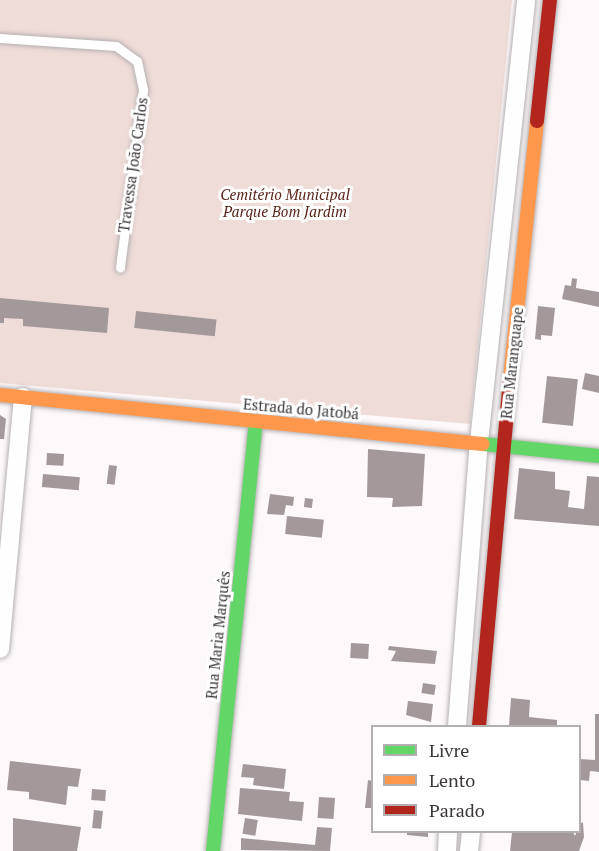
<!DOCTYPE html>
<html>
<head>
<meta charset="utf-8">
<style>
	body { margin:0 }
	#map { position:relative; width:599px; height:851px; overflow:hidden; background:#fdf8fa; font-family:"PT Serif",serif }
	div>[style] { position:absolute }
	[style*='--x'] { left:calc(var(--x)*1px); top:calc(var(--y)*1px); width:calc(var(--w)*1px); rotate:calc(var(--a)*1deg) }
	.green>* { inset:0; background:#efdbd8 }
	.building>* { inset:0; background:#a3999b; transform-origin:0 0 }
	.roads { filter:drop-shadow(0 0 2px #b5b1b2) drop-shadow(0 0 2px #b5b1b2) }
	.lane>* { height:9px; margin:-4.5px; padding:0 4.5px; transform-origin:4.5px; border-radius:4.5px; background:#fffefe }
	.street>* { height:18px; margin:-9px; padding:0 9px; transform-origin:9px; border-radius:9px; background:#fffefe }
	.fast>* { height:14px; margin:-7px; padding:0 7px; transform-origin:7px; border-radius:7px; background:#63d668 }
	.slow>* { height:14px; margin:-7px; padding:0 7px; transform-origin:7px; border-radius:7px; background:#ff974d }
	.jam>* { height:14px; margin:-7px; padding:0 7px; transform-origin:7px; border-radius:7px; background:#b3261e }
	span { translate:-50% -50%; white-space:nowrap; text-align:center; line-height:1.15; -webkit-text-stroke:6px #fff; paint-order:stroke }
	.street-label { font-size:15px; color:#3c3739 }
	.park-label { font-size:15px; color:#5b251a; font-style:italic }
	.legend { position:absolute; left:371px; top:725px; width:210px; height:108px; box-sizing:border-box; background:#fff; border:2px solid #b1afb0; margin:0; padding:8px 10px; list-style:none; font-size:18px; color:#3c3739 }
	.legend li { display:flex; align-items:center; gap:12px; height:30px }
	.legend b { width:30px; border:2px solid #b1afb0 }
</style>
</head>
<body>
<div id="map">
	<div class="green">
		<i style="clip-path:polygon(0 0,512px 0,470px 424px,0 383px)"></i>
	</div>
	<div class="building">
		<i style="clip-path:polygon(572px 278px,577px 279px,576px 288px,599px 292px,599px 307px,562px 299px,565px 285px,571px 286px)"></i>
		<i style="clip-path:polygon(0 298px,109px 308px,107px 333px,23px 326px,23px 319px,4px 318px,4px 323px,0 323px)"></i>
		<i style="clip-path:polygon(538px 306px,555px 308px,552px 336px,541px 335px,541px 340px,535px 339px)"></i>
		<i style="left:136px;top:311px;width:81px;height:17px;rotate:6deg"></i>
		<i style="clip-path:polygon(585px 373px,599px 376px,599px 393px,582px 389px)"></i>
		<i style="left:547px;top:376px;width:31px;height:47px;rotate:6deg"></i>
		<i style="clip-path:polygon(0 415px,6px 419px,4px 439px,0 439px)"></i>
		<i style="clip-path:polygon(368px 449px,425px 454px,422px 506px,392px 507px,393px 498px,367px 497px)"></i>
		<i style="left:47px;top:453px;width:17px;height:12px;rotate:3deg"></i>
		<i style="left:109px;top:465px;width:8px;height:19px;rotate:7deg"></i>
		<i style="clip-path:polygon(519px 468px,555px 472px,555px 489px,570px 491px,568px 507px,584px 509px,587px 476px,599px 477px,599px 526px,514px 519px)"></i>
		<i style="left:43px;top:474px;width:37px;height:13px;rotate:5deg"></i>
		<i style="clip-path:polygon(270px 494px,294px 497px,293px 506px,286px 505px,284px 515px,267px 514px)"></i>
		<i style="left:305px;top:498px;width:8px;height:9px;rotate:7deg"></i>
		<i style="left:287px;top:516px;width:37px;height:18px;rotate:6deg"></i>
		<i style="left:351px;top:643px;width:18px;height:15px;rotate:3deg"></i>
		<i style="clip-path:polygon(389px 646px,437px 651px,435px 664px,391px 661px,396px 651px,388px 650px)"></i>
		<i style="left:423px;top:683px;width:13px;height:10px;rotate:9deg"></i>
		<i style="clip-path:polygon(511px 698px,530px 700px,529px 717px,557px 720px,557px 726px,509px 726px)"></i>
		<i style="clip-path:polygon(408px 701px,433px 704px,431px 722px,406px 715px)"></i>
		<i style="clip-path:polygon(595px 714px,599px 714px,599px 772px,590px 771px,589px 781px,580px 780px,580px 759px,595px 760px)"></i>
		<i style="clip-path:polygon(10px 761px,81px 769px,78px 787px,68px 786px,66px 805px,29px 799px,29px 792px,7px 790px)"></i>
		<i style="clip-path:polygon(243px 764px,286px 769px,284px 789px,253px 785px,254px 778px,241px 777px)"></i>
		<i style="clip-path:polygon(368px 780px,372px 781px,372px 808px,365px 808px)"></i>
		<i style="clip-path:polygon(240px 788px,290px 792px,289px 801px,304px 802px,302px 821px,238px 814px)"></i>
		<i style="left:92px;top:789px;width:14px;height:11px;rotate:4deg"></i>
		<i style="left:319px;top:797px;width:16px;height:21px;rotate:4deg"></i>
		<i style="left:94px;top:810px;width:9px;height:18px;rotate:6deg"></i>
		<i style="clip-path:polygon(13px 818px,81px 827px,77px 851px,13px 851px)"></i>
		<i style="left:245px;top:818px;width:13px;height:16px;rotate:9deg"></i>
		<i style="clip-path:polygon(580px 822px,583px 823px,584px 837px,579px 851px,510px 851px,512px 832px,573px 832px,575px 836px)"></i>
		<i style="clip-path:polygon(317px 827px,332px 828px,330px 851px,241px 850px,241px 838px,315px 845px)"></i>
		<i style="clip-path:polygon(407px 832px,428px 832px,428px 837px,407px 835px)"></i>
	</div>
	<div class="roads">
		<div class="lane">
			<i style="--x:0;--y:38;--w:116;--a:3.9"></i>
			<i style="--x:116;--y:46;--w:26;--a:36"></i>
			<i style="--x:137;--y:61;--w:30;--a:78"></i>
			<i style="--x:143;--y:90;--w:179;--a:97.4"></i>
		</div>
		<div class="street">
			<i style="--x:0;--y:649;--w:253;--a:-84.8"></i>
			<i style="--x:457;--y:726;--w:285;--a:-85.6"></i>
			<i style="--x:479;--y:442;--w:444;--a:-83.9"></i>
			<i style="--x:447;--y:851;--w:19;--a:-87"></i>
			<i style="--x:469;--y:851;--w:19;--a:-84"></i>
		</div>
		<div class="fast">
			<i style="--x:483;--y:444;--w:117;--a:5.9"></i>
			<i style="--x:213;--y:851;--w:431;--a:-84.3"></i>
		</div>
		<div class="slow">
			<i style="--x:510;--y:378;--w:258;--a:-84"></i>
			<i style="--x:0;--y:395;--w:485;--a:5.8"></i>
		</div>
		<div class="jam">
			<i style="--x:537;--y:121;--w:122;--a:-83.9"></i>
			<i style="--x:479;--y:726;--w:349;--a:-84.9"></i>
		</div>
	</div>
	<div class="street-label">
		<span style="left:133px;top:165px;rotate:-82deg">Travessa João Carlos</span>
		<span style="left:512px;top:363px;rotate:-84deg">Rua Maranguape</span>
		<span style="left:301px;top:409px;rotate:5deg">Estrada do Jatobá</span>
		<span style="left:218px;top:635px;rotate:-84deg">Rua Maria Marquês</span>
	</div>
	<div class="park-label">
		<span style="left:285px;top:203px">Cemitério Municipal<br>Parque Bom Jardim</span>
	</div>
	<ul class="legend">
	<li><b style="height:8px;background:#63d668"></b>Livre</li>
	<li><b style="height:8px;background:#ff974d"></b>Lento</li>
	<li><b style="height:8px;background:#b3261e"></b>Parado</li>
	</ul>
</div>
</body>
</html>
